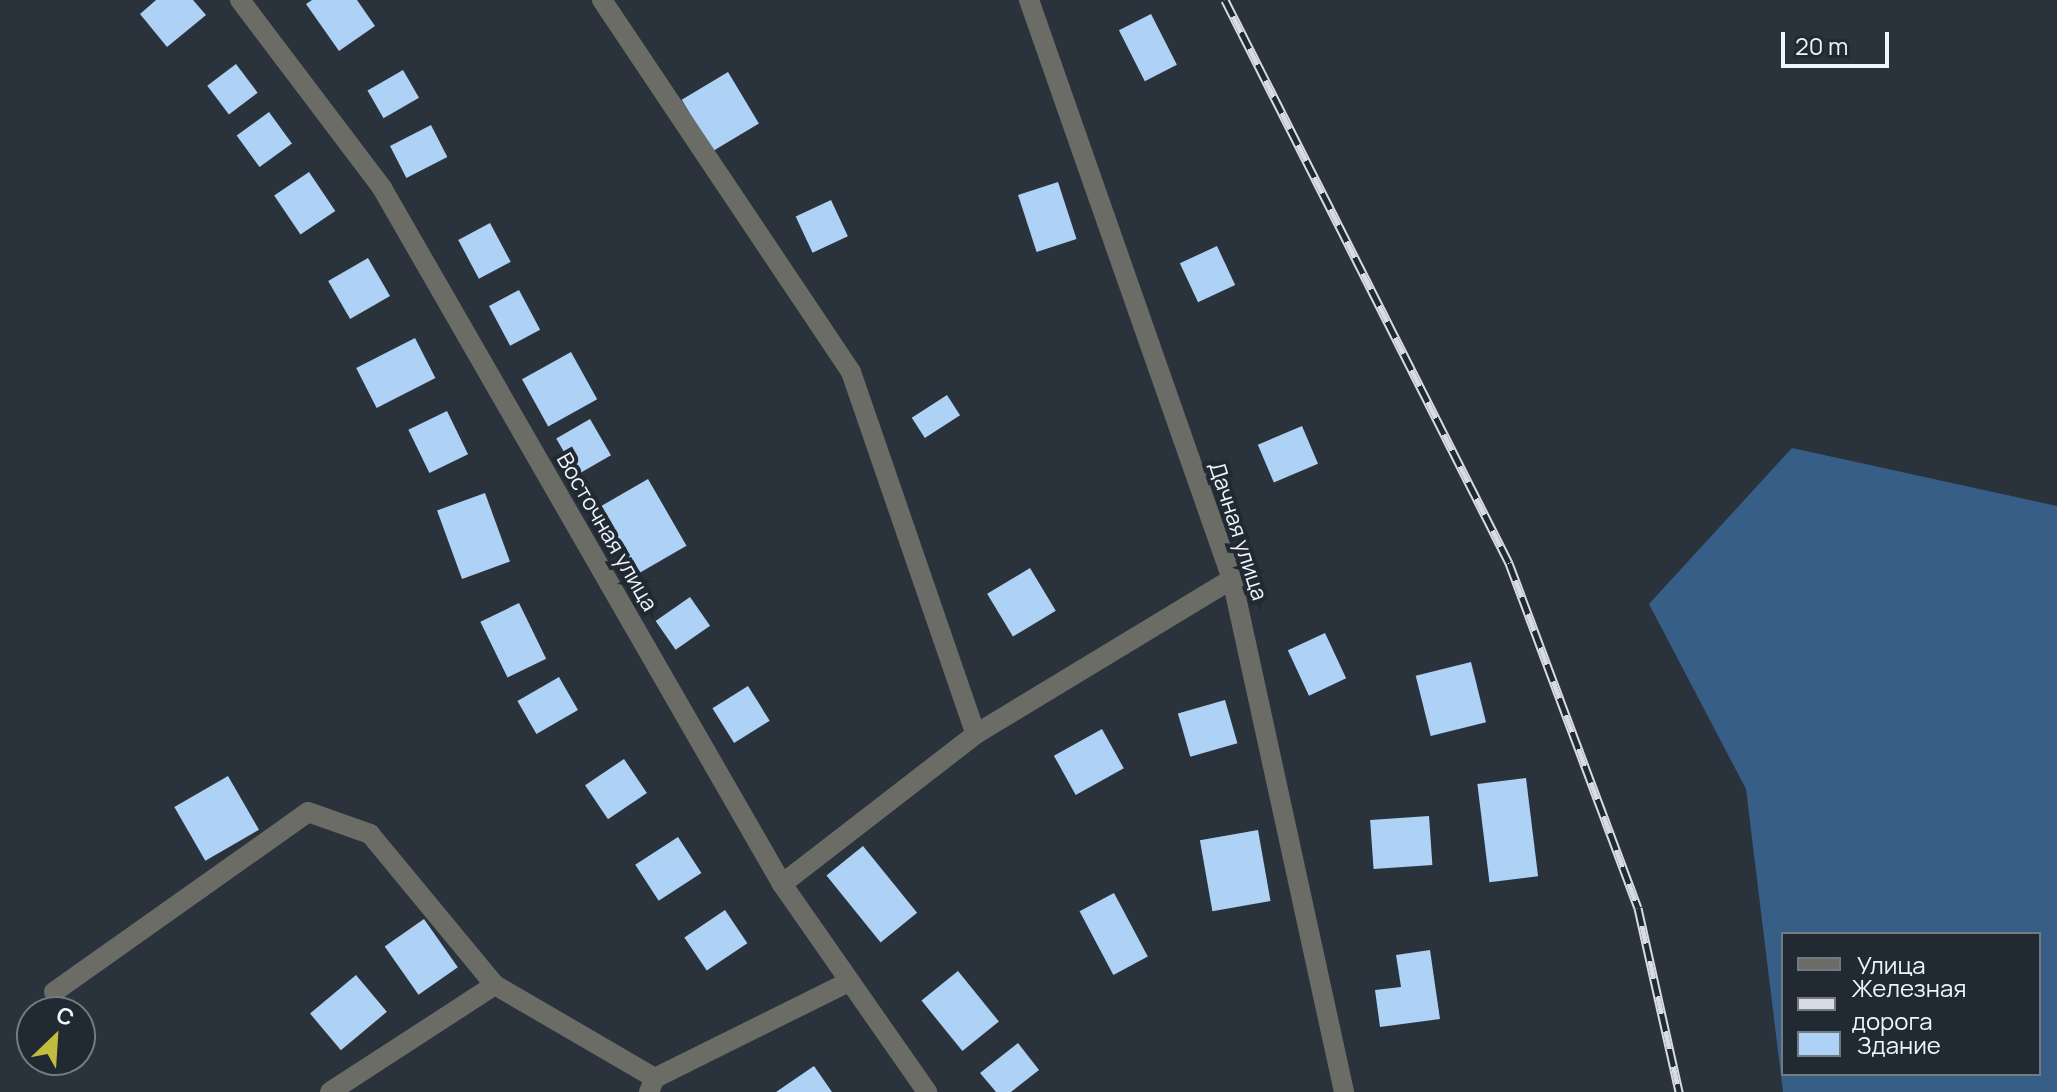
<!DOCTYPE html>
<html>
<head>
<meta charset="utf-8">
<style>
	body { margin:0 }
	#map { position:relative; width:2057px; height:1092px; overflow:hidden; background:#2a333c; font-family:Manrope,sans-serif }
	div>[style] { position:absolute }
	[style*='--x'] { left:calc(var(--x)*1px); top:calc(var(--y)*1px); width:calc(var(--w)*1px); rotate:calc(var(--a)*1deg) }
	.forest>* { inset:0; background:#375e87 }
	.building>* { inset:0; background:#aed1f6; transform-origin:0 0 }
	.minor>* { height:20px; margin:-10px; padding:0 10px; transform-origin:10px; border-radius:10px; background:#6c6c66 }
	.rail>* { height:9px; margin-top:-4.5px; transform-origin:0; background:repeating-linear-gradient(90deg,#212932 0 18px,#d6dce2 0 36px); box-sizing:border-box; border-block:2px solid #d6dce2 }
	span { translate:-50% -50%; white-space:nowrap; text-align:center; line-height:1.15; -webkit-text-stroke:8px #212932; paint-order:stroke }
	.street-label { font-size:22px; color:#eff5fb }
	.legend { position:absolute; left:1781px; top:932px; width:260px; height:144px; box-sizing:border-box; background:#212932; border:2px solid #737b82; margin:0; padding:10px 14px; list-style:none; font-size:24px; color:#eff5fb }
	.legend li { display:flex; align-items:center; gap:16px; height:40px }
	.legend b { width:40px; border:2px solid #737b82 }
	.north { position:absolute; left:16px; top:996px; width:80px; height:80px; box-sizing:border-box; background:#212932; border:2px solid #737b82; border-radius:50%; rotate:25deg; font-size:22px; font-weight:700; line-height:32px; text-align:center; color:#eff5fb }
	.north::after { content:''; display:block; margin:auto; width:28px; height:36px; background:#c3bd3e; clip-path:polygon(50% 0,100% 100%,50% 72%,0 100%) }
	.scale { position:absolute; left:1781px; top:32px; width:108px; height:36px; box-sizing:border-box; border:4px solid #eff5fb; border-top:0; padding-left:10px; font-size:24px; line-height:28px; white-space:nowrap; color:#eff5fb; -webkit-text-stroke:6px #212932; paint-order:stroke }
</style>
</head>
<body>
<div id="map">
	<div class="forest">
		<i style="clip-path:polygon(evenodd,1792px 448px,2057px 506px,2057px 1092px,1783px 1092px,1746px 789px,1649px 604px,1792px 448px,1783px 934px,2039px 934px,2039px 1074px,1783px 1074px,1783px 934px)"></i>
	</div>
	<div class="building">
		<i style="clip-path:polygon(156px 0,193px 0,206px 15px,167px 47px,140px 14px)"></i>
		<i style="clip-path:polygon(312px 0,357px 0,375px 26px,339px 51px,306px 4px)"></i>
		<i style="left:1151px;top:14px;width:57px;height:36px;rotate:63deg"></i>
		<i style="left:236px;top:64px;width:36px;height:36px;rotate:53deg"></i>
		<i style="left:403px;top:70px;width:32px;height:41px;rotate:60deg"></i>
		<i style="left:728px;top:72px;width:60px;height:54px;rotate:59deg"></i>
		<i style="left:269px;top:112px;width:39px;height:40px;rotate:54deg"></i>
		<i style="left:431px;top:125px;width:36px;height:46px;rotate:63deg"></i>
		<i style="left:309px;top:172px;width:47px;height:42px;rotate:56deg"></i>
		<i style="left:1058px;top:182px;width:60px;height:42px;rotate:72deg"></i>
		<i style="left:831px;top:200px;width:40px;height:39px;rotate:65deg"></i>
		<i style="left:490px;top:223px;width:44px;height:36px;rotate:62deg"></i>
		<i style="left:1217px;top:246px;width:43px;height:41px;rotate:65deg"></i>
		<i style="left:368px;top:258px;width:44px;height:46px;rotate:60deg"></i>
		<i style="left:519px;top:290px;width:45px;height:34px;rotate:62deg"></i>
		<i style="left:415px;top:338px;width:45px;height:66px;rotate:63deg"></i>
		<i style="left:571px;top:352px;width:54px;height:56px;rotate:61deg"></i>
		<i style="left:947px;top:395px;width:24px;height:42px;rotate:57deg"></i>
		<i style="left:447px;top:411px;width:48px;height:43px;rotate:64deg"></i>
		<i style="left:590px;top:419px;width:42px;height:39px;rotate:60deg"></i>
		<i style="left:1302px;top:426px;width:41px;height:48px;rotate:67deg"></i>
		<i style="left:648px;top:479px;width:77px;height:60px;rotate:60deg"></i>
		<i style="left:485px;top:493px;width:73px;height:51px;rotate:70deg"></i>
		<i style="left:1030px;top:568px;width:50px;height:50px;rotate:59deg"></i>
		<i style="left:690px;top:597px;width:35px;height:42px;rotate:55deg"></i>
		<i style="left:519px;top:603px;width:62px;height:43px;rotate:64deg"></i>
		<i style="left:1325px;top:633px;width:50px;height:41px;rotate:65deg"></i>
		<i style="left:1471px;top:662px;width:62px;height:57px;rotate:76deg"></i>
		<i style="left:559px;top:677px;width:38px;height:48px;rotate:60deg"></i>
		<i style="left:748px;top:686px;width:41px;height:42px;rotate:58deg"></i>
		<i style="left:1225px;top:700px;width:45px;height:49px;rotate:74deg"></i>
		<i style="left:1102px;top:729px;width:45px;height:55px;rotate:61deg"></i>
		<i style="left:624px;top:759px;width:41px;height:47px;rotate:56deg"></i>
		<i style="left:228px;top:776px;width:62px;height:62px;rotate:60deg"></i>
		<i style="left:1526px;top:778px;width:99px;height:49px;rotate:83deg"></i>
		<i style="left:1429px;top:816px;width:49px;height:59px;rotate:86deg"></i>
		<i style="left:1258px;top:830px;width:72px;height:59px;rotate:80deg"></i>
		<i style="left:678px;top:837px;width:43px;height:51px;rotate:57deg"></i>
		<i style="left:863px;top:846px;width:86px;height:47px;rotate:51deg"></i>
		<i style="left:1114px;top:893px;width:72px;height:39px;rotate:62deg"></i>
		<i style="left:725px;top:910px;width:40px;height:49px;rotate:56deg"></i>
		<i style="left:424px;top:919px;width:59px;height:48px;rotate:55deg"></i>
		<i style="clip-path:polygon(1430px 950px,1440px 1019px,1380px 1027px,1375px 990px,1401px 987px,1396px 955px)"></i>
		<i style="left:958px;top:971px;width:65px;height:47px;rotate:51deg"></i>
		<i style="left:356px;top:975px;width:48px;height:60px;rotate:50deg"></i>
		<i style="clip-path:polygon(1018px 1043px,1039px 1070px,1011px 1092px,996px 1092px,980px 1073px)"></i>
		<i style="clip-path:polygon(814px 1066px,832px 1092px,776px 1092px)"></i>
	</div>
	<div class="minor">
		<i style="--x:240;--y:0;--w:236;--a:52.9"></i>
		<i style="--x:382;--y:188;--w:803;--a:60.11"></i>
		<i style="--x:782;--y:884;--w:254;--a:55.1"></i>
		<i style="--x:602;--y:0;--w:448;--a:56.2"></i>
		<i style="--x:851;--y:372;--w:383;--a:71"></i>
		<i style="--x:1029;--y:0;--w:614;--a:70.68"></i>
		<i style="--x:1232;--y:579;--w:525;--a:77.68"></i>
		<i style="--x:782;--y:884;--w:245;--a:-37.7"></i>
		<i style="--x:976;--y:734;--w:299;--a:-31.2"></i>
		<i style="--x:54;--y:992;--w:311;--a:-35.3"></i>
		<i style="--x:308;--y:812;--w:66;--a:19.5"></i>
		<i style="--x:370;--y:834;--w:196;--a:50.4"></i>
		<i style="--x:330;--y:1092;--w:197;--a:-33"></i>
		<i style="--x:495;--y:985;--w:185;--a:30.2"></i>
		<i style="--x:649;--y:1092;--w:15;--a:-67"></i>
		<i style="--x:655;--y:1078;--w:216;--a:-26.4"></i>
	</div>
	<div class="rail">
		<i style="--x:1225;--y:0;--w:631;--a:63.23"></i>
		<i style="--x:1509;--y:563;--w:368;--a:69.5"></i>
		<i style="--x:1638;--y:908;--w:189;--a:77.4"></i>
	</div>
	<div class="street-label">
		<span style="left:1238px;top:531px;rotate:72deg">Дачная улица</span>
		<span style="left:607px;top:532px;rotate:60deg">Восточная улица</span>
	</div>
	<ul class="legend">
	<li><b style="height:10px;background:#6c6c66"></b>Улица</li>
	<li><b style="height:10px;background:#d6dce2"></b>Железная дорога</li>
	<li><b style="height:22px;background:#aed1f6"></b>Здание</li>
	</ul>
	<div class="north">С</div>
	<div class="scale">20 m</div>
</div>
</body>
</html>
